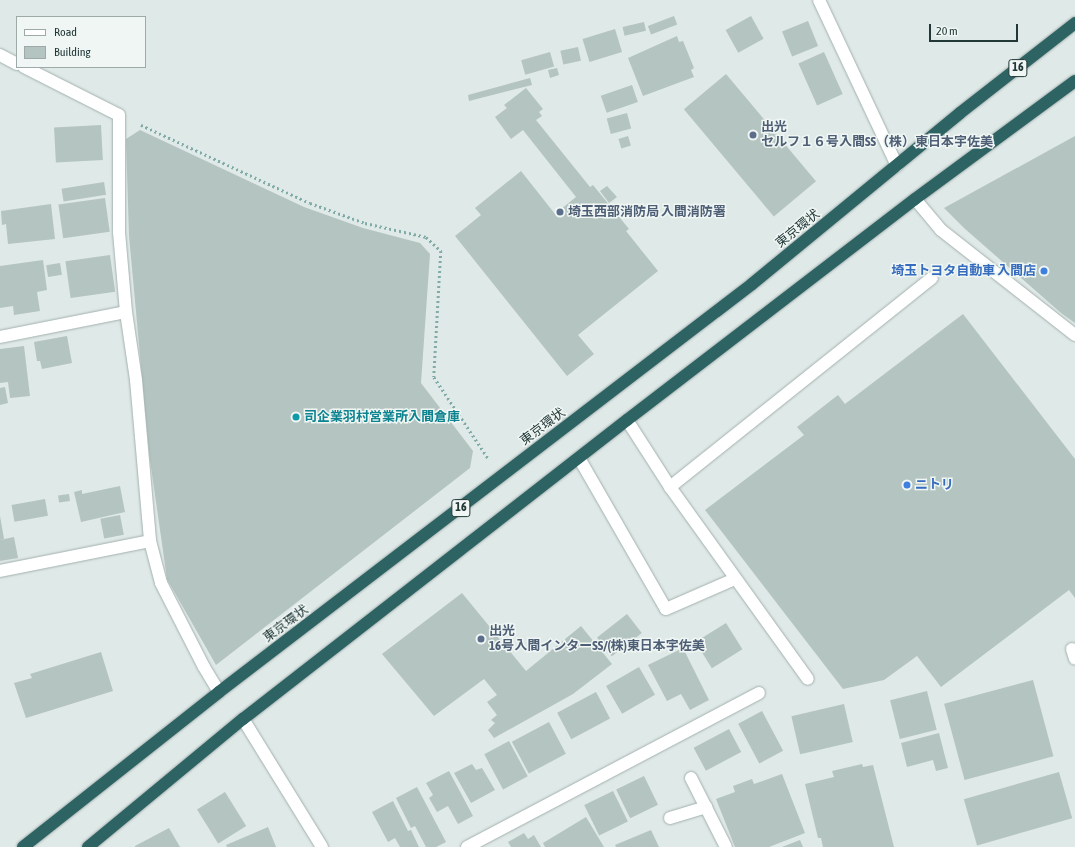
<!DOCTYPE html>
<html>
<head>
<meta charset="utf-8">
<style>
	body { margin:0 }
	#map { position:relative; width:1075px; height:847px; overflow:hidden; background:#dfe9e7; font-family:"Asap Condensed","Noto Sans JP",sans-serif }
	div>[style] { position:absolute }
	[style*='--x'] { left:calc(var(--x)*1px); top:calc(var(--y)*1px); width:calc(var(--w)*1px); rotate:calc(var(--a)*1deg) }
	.building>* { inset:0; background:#b4c4c0; transform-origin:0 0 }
	.path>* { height:2.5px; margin-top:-1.25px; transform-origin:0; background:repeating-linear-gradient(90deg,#81aba7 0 2px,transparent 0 5px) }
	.roads { filter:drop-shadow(0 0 1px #a2b0af) drop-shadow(0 0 1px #a2b0af) }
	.minor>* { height:12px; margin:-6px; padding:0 6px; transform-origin:6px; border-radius:6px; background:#fff }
	.highway>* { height:12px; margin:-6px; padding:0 6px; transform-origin:6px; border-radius:6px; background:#2e6363 }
	.dots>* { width:11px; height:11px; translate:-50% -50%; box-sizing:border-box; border:2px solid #eff6f4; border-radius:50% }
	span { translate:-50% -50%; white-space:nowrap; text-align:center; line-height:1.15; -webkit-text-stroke:3px #eff6f4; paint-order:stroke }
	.shield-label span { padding:1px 3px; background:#eff6f4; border:1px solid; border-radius:3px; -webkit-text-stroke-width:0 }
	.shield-label { font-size:12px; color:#213837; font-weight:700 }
	.service-label { font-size:13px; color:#4e5e75; font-weight:700 }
	.left { translate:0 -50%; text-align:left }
	.street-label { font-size:13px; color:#213837 }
	.shop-label { font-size:13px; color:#366cbe; font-weight:700 }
	.right { translate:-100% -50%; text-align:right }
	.culture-label { font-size:13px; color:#0d838f; font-weight:700 }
	.legend { position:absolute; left:16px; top:16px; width:130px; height:52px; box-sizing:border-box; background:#eff6f4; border:1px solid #9daaa8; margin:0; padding:5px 7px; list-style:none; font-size:12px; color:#213837 }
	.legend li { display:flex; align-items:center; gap:8px; height:20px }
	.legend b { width:20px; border:1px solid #9daaa8 }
	.scale { position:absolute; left:929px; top:24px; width:89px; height:18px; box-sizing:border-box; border:2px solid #213837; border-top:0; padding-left:5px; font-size:12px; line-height:14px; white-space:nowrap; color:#213837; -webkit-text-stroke:3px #eff6f4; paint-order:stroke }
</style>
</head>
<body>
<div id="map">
	<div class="building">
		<i style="left:674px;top:16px;width:9px;height:28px;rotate:69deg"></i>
		<i style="left:751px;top:16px;width:26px;height:29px;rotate:61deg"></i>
		<i style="left:808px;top:21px;width:27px;height:28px;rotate:68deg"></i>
		<i style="left:644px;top:22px;width:9px;height:22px;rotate:77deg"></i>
		<i style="left:615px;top:29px;width:24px;height:34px;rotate:73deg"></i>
		<i style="clip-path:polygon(677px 36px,679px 42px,683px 41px,694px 68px,691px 70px,694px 77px,643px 96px,628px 58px)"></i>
		<i style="left:578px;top:47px;width:14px;height:18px;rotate:78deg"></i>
		<i style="left:550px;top:52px;width:15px;height:30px;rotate:74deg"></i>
		<i style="left:824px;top:52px;width:46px;height:28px;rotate:66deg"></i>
		<i style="clip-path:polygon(557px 68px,559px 75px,550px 78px,548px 70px)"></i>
		<i style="left:726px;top:74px;width:140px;height:55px;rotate:50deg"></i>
		<i style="clip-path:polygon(530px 78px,532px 85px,469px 101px,468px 95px)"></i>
		<i style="left:632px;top:85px;width:18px;height:33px;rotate:71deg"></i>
		<i style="clip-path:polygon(526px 88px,543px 109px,539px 112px,542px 116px,536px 120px,590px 187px,593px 185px,629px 229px,626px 231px,658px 271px,578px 335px,594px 354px,567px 376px,455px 236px,481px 215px,475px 208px,521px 171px,555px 214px,576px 197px,523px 130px,511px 139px,495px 117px,507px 108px,504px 105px)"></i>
		<i style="left:627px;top:113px;width:16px;height:21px;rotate:75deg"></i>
		<i style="left:101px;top:125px;width:35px;height:47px;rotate:87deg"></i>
		<i style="clip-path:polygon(140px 130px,304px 207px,363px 228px,420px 243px,430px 254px,421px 383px,473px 451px,470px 468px,216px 665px,167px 579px,149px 453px,129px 236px,126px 139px)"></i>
		<i style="left:628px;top:136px;width:10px;height:10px;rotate:73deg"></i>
		<i style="clip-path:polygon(1075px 136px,1075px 323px,1061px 313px,964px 228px,944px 208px)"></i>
		<i style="left:104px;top:182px;width:13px;height:43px;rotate:81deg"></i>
		<i style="clip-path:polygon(607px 186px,617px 197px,609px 203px,600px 191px)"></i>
		<i style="left:105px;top:198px;width:34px;height:47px;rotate:82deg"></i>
		<i style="clip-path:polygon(51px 204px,55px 239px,8px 244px,6px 224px,2px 225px,1px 211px)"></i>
		<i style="left:110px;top:255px;width:37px;height:45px;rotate:82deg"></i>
		<i style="clip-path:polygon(43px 260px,47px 290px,37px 292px,40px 311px,14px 315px,13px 306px,0 308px,0 266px)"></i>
		<i style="left:60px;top:263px;width:12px;height:14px;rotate:81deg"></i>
		<i style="clip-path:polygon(963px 314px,1075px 459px,1075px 598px,1069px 590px,941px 687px,917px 656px,884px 680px,843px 689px,705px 510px,804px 435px,797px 427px,838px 395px,845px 404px)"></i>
		<i style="clip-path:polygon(67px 336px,72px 363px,42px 369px,40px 361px,37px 361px,34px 342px)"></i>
		<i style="clip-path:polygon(24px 346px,30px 396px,10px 398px,8px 382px,0 383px,0 349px)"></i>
		<i style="clip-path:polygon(5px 387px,8px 403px,0 405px,0 388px)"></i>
		<i style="clip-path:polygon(120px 486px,125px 512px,81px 522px,74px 492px,82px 490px,82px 494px)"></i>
		<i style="left:69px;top:494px;width:7px;height:11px;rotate:82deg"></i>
		<i style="left:45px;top:499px;width:17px;height:34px;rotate:80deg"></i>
		<i style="left:120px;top:515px;width:20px;height:20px;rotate:79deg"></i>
		<i style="clip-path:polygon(0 516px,4px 539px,0 540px)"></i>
		<i style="clip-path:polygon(14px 537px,18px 558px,0 561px,0 540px)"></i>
		<i style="clip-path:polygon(462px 593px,526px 671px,581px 626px,612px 664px,573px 694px,494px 738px,488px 730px,495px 723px,491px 720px,497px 715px,487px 702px,497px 695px,484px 679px,434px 716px,382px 654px)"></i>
		<i style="left:627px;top:614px;width:24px;height:38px;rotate:52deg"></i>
		<i style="left:726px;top:623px;width:31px;height:36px;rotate:58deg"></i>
		<i style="clip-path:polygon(683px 648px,709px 700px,690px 710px,681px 694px,667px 701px,648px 665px)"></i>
		<i style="clip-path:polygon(101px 652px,113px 691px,26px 718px,14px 683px,32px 678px,30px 674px)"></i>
		<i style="left:639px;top:667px;width:32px;height:38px;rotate:60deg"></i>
		<i style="left:1033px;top:680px;width:79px;height:92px;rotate:75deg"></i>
		<i style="left:927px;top:691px;width:40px;height:38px;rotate:76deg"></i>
		<i style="left:596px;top:692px;width:30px;height:44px;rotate:62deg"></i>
		<i style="left:844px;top:704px;width:39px;height:54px;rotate:77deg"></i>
		<i style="left:762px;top:711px;width:45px;height:27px;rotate:62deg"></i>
		<i style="left:549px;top:722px;width:36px;height:42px;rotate:62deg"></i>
		<i style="left:729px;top:729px;width:26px;height:40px;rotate:62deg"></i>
		<i style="clip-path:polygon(939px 733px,948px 768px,936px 771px,933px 760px,907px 767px,901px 743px)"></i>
		<i style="left:509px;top:741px;width:40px;height:28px;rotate:62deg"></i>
		<i style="clip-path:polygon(472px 764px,476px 770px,482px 768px,495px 790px,471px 803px,454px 773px)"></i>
		<i style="clip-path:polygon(862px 764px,863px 767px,873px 765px,894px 847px,823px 847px,821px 838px,818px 838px,805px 784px,834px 777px,832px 771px)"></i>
		<i style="clip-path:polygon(449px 771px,473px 816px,458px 824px,448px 806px,437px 812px,429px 798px,433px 795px,426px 783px)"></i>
		<i style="left:1059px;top:772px;width:48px;height:99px;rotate:74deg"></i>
		<i style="clip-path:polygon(782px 774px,805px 833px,769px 847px,735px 847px,716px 799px,735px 792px,733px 786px,752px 779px,754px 784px)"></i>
		<i style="left:644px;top:776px;width:32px;height:31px;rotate:64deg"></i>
		<i style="clip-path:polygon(417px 787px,446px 842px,436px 847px,426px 847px,415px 826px,411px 828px,396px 798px)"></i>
		<i style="left:613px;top:791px;width:34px;height:32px;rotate:64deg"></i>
		<i style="left:225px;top:792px;width:40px;height:33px;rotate:58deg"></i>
		<i style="clip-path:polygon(393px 801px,408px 831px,411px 830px,419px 847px,400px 847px,395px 838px,388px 842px,372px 812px)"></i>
		<i style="clip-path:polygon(586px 817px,604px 847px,545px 847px,543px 843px)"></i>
		<i style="clip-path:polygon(268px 827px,276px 847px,227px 847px,226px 845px)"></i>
		<i style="clip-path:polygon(169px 828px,180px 847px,135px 847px,135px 846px)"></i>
		<i style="clip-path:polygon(651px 830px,659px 847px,616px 847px,615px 845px)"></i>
		<i style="clip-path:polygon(524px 833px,528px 839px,534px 835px,541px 847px,511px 847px,508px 842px)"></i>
		<i style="clip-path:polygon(800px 840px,803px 847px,782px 847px)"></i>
	</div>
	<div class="path">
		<i style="--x:141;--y:125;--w:186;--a:24.8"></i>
		<i style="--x:310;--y:203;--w:59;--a:20"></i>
		<i style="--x:365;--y:223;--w:63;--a:12.9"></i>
		<i style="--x:426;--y:237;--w:21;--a:43"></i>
		<i style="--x:441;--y:251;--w:126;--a:93.2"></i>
		<i style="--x:434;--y:377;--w:97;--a:56.3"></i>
	</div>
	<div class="roads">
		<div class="minor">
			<i style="--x:819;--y:0;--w:183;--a:64.8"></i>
			<i style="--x:0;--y:55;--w:19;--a:28"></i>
			<i style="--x:24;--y:67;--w:106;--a:26.8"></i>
			<i style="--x:119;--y:115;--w:117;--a:90"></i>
			<i style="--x:119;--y:232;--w:80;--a:85"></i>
			<i style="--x:126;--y:312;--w:69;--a:81.6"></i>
			<i style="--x:136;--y:380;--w:162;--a:85"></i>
			<i style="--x:150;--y:541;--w:43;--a:75.3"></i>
			<i style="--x:161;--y:583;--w:94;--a:62.9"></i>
			<i style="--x:204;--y:667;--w:29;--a:59"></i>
			<i style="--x:915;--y:199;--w:40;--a:50"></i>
			<i style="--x:941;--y:230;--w:170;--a:38.1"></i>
			<i style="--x:0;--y:337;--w:128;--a:-11.2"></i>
			<i style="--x:627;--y:420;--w:80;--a:57.3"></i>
			<i style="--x:670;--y:487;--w:236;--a:54.3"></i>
			<i style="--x:579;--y:458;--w:174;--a:60.1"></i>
			<i style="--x:666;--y:609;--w:75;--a:-23.5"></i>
			<i style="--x:670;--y:487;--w:335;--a:-38.6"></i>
			<i style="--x:0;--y:571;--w:153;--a:-11.3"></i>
			<i style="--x:1072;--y:649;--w:10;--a:73"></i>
			<i style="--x:243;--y:719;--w:150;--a:58.3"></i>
			<i style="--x:691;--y:778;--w:77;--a:63.1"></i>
			<i style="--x:670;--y:818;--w:38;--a:-17"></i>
			<i style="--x:467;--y:847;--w:330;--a:-27.8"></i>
		</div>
		<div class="highway">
			<i style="--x:23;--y:847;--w:250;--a:-38.3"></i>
			<i style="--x:219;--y:692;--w:671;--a:-37.43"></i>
			<i style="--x:752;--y:284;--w:269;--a:-39.4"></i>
			<i style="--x:960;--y:113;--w:146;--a:-38"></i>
			<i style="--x:88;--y:847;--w:201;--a:-39.6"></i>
			<i style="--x:243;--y:719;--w:487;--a:-37.9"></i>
			<i style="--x:627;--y:420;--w:363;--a:-37.5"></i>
			<i style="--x:915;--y:199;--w:199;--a:-36.4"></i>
		</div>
	</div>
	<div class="dots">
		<i style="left:753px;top:135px;background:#5c6f8a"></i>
		<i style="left:560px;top:212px;background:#5c6f8a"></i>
		<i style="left:1044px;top:271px;background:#3f7fe0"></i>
		<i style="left:296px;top:417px;background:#0f9aa8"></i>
		<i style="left:907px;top:485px;background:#3f7fe0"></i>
		<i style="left:481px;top:639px;background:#5c6f8a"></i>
	</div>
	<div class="shield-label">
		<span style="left:1018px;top:68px">16</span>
		<span style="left:461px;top:508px">16</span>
	</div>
	<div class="service-label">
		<span class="left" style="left:761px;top:135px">出光<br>セルフ１６号入間SS（株）東日本宇佐美</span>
		<span class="left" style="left:568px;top:212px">埼玉西部消防局 入間消防署</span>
		<span class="left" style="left:489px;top:639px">出光<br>16号入間インターSS/(株)東日本宇佐美</span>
	</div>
	<div class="street-label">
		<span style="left:798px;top:229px;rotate:-39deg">東京環状</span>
		<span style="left:543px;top:427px;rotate:-37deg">東京環状</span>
		<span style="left:286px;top:624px;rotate:-37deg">東京環状</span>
	</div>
	<div class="shop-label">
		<span class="right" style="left:1036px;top:271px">埼玉トヨタ自動車 入間店</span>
		<span class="left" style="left:915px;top:485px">ニトリ</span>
	</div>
	<div class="culture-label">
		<span class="left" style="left:304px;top:417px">司企業羽村営業所入間倉庫</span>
	</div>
	<ul class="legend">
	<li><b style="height:5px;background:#fff"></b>Road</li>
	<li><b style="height:11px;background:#b4c4c0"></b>Building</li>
	</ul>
	<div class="scale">20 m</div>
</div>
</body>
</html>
